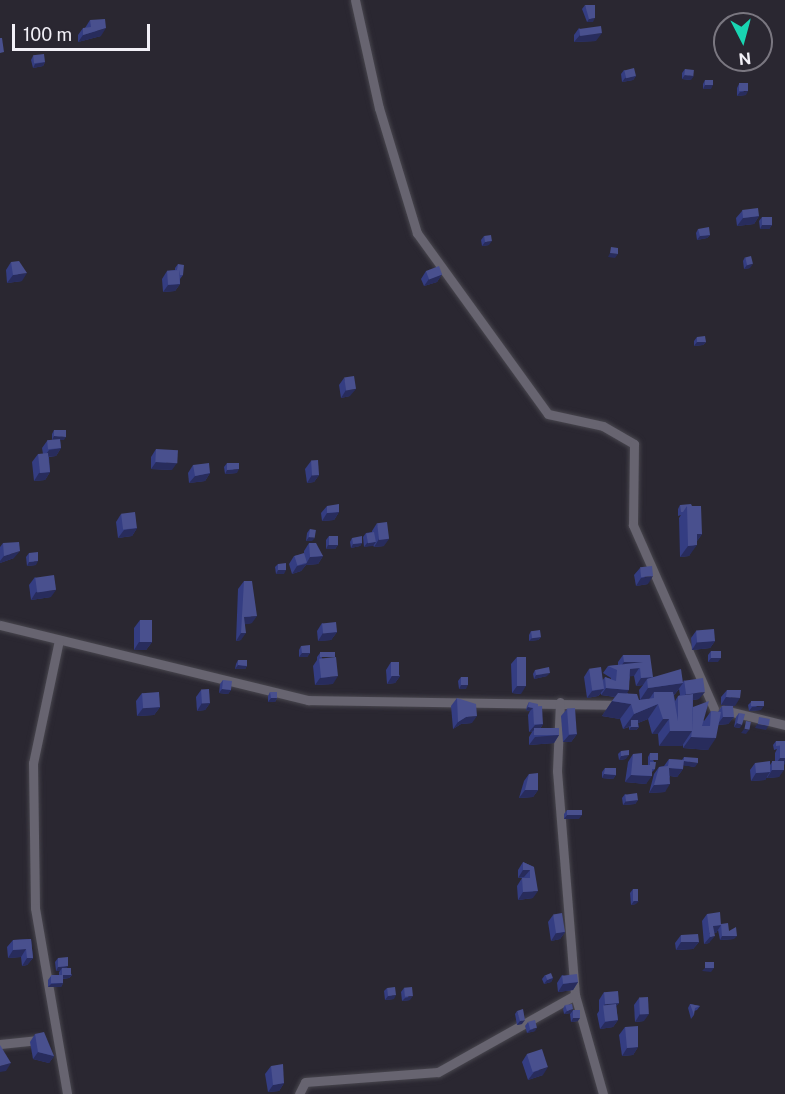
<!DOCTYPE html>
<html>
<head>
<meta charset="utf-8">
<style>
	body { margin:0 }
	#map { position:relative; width:785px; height:1094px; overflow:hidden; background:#2a2731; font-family:"Public Sans",sans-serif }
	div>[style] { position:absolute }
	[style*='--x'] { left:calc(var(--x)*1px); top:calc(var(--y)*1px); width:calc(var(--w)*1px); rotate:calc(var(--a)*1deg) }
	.roads { filter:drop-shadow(0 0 2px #48464e) drop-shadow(0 0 2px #48464e) }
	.minor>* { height:9px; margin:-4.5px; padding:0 4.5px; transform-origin:4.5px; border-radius:4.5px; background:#676470 }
	.wall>* { inset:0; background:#343d82 }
	.shaded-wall>* { inset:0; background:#282c5c }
	.building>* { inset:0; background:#49508e; transform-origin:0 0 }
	span { translate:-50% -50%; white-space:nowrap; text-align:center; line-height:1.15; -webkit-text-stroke:6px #2a2731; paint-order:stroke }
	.north { position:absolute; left:713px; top:12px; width:60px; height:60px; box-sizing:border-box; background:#2a2731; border:2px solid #7a7780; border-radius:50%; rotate:174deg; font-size:16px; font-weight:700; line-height:24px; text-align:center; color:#f2f0f7 }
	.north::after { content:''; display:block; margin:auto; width:21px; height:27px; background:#19d5b2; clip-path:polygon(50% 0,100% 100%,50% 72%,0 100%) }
	.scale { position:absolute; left:12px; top:24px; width:138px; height:27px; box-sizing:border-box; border:3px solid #f2f0f7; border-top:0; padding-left:8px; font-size:18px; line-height:21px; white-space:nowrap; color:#f2f0f7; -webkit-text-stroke:4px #2a2731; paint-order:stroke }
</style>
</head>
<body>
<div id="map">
	<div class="roads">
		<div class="minor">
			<i style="--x:355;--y:0;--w:111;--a:77.5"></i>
			<i style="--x:379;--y:108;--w:131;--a:73.1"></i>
			<i style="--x:417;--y:233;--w:223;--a:54.1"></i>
			<i style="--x:548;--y:414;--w:56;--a:12.3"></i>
			<i style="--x:603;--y:426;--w:36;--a:30"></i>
			<i style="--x:634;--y:444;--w:81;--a:90.7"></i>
			<i style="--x:633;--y:525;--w:201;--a:66.2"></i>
			<i style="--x:0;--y:625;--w:317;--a:13.7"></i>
			<i style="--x:308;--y:700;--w:312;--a:0.9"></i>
			<i style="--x:59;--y:640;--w:126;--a:101.9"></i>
			<i style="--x:33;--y:763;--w:145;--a:89.2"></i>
			<i style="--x:35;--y:908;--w:189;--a:80.2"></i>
			<i style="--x:560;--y:702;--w:69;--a:92.5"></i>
			<i style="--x:557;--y:771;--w:225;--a:85.4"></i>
			<i style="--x:575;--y:995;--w:103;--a:74.2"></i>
			<i style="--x:724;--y:710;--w:63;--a:13.8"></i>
			<i style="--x:0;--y:1044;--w:39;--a:-6"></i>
			<i style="--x:299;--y:1094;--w:13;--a:-63"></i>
			<i style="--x:305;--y:1082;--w:133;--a:-4.3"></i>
			<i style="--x:438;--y:1072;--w:157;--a:-29.3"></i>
		</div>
	</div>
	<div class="wall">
		<i style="clip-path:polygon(585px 5px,593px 22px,587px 22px,582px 9px)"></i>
		<i style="clip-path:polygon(90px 20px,101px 36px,78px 42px,78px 35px,83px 28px,85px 28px)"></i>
		<i style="clip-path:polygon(579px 28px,596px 41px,574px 42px,574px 35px)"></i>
		<i style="clip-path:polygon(33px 56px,45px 62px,43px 66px,33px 68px,31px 60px)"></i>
		<i style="clip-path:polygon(685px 69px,691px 80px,682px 79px,682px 73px)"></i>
		<i style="clip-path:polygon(624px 70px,636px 76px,633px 80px,622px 82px,621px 74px)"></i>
		<i style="clip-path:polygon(705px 80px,711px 89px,703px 89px,703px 84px)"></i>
		<i style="clip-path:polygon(739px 84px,746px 95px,737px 96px,737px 88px)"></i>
		<i style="clip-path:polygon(742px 211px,759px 216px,754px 224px,737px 226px,736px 218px)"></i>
		<i style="clip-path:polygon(762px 217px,772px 225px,769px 229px,760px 229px,759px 221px)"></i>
		<i style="clip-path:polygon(698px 229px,710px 235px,707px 238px,697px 240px,696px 233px)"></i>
		<i style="clip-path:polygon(484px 236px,489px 245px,482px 246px,481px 240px)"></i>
		<i style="clip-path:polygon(745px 257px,750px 268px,744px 269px,743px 261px)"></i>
		<i style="clip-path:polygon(11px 262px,22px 281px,7px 283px,6px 270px)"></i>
		<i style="clip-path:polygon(178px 264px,183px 275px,180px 279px,180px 284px,175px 291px,163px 292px,162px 279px,167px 271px,175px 270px,175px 268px)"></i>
		<i style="clip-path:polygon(426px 271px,442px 274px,437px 282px,424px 286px,421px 279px)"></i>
		<i style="clip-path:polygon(697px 337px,706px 342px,703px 345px,694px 346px,694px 341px)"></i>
		<i style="clip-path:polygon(344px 378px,350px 396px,341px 398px,339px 385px)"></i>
		<i style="clip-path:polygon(54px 430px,64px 440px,60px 440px,61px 448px,56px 456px,49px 457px,50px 472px,45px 480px,34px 481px,32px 462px,38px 454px,43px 454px,42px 448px,47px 441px,52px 440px,52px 434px)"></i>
		<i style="clip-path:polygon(156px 449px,172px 470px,151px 469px,151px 457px)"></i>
		<i style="clip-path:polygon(311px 461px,319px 475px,314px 482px,307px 483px,305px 469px)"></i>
		<i style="clip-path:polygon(227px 463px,237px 473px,225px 474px,224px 467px)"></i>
		<i style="clip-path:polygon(193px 465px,210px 473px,205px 481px,189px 483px,188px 473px)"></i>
		<i style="clip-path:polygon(680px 505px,692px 506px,702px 534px,697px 541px,689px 556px,680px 557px,679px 518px,681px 515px,678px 516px,678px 509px)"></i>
		<i style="clip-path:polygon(327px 506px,339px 512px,334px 520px,322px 521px,321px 513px)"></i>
		<i style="clip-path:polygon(121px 514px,137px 528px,132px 536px,118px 538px,116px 522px)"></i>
		<i style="clip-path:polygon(377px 523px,384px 546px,374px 547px,373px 545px,364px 547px,363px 537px,366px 533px,372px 532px,372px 531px)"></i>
		<i style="clip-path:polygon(310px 529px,312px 541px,306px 541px,307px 533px)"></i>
		<i style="clip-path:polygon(329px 536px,338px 545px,335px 549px,326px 549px,326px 540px)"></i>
		<i style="clip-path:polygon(352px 538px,362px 543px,360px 546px,351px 548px,350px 542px)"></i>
		<i style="clip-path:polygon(3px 543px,14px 558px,0 563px,0 547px)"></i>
		<i style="clip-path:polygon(309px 543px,323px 556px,318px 564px,306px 565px,301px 571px,292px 574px,289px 564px,294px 556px,304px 554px,304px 551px)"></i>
		<i style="clip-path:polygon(29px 553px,36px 565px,27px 566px,26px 557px)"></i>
		<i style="clip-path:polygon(278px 564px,284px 574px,276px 574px,275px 567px)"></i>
		<i style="clip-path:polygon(640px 568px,648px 584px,636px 586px,634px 575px)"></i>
		<i style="clip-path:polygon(35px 577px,51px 597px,31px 600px,29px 585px)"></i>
		<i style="clip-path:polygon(244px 581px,252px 623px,245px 624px,241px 640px,236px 641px,238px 589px)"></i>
		<i style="clip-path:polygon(140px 620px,152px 642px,146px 650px,134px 650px,134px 628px)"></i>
		<i style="clip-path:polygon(322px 623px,337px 632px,331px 640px,318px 641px,317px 631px)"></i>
		<i style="clip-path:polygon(531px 631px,541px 637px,538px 640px,529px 641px,529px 635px)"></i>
		<i style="clip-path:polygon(696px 631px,715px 641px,710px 648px,692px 650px,691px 638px)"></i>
		<i style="clip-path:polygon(301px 646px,310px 653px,307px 657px,299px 657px,299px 650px)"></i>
		<i style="clip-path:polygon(711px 651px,718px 662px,708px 662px,708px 655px)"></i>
		<i style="clip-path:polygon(320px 653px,333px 684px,315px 685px,313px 666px,317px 660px,317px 657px)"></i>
		<i style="clip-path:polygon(evenodd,623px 655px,653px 677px,683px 682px,684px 680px,699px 699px,693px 700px,693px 707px,704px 721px,711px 711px,718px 712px,722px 706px,734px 717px,728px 724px,718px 725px,708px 750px,683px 748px,683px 744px,682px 746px,659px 746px,658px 734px,652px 734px,648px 719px,638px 723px,639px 727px,636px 730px,629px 730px,629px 727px,623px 729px,620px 719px,602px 716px,615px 697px,601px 695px,601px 693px,598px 696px,587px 698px,584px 677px,589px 669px,602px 681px,605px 677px,611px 679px,611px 678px,603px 673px,608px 666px,618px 665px,618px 662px,623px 655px,630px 676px,634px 676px,636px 686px,643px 685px,639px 690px,640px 700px,650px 698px,649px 699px,639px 700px,627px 693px,630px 676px,623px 655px,679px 689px,680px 695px,678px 696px,675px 701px,674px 695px,675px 694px,679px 689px)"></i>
		<i style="clip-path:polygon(517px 657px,521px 694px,512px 693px,511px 664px)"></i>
		<i style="clip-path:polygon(238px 660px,247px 666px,245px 669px,235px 669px,236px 664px)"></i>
		<i style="clip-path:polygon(391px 662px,400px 676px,395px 683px,387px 684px,386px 670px)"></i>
		<i style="clip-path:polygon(535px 670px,547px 676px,534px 679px,533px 674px)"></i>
		<i style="clip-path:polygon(461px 677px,466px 689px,459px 689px,458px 681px)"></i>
		<i style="clip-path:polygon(223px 680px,231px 690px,228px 694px,219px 693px,220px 684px)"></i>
		<i style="clip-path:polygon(201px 690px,210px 703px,205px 710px,197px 711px,196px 697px)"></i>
		<i style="clip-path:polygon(727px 690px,735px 706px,721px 705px,721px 697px)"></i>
		<i style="clip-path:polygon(270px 692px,277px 698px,275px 702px,268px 702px,268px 696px)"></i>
		<i style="clip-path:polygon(142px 693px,160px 707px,154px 715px,137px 716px,136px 701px)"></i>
		<i style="clip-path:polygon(457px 698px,472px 723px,461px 724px,453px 729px,451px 706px)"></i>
		<i style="clip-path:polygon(529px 702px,538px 707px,543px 724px,540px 729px,559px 735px,554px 743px,529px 745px,529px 737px,532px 732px,529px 732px,528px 715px,530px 711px,526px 710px,527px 706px)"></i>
		<i style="clip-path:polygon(751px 702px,761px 710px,749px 711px,748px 705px)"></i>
		<i style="clip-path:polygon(567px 709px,577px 734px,571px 742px,563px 742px,561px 716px)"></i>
		<i style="clip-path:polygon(739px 713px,740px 728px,734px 727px,736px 717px)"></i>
		<i style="clip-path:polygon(776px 741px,785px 741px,784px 765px,779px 777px,767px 778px,767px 777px,765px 780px,751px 781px,750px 770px,755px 763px,770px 765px,772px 762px,775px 762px,775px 753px,777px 749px,774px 750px,773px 745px)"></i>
		<i style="clip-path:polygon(621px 751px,626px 759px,619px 760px,618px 754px)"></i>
		<i style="clip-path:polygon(650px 753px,655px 764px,655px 769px,652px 772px,646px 784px,625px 782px,628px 762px,633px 754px,642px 765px,648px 765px,648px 757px)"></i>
		<i style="clip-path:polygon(684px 757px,695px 767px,683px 765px,683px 769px,677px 777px,670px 776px,665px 792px,649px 793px,654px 774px,659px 767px,664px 766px,669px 759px,682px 760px)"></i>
		<i style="clip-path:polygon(605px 768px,616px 775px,613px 779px,602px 778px,602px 772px)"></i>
		<i style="clip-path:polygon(529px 774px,538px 790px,533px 797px,519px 798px,524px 781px)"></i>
		<i style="clip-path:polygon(625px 794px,638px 800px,635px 804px,623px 805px,622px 798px)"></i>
		<i style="clip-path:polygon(567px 810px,579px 819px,564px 819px,564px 814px)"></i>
		<i style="clip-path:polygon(523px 862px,534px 867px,533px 898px,518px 900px,517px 886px,522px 878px,525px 878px,518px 878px,518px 870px)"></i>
		<i style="clip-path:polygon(633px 889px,636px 904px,631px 905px,630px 893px)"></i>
		<i style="clip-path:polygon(707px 914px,721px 924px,729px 931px,734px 939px,720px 940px,718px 930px,716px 933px,714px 933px,709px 943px,704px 944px,702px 921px)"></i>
		<i style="clip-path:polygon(553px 915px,565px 932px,560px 939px,551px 941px,548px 922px)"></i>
		<i style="clip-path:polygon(681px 935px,699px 942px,693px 949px,676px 950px,675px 943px)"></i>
		<i style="clip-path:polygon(31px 939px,33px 958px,27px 965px,22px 966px,21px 957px,8px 958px,7px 947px,13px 940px)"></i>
		<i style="clip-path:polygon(58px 958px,67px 968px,72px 975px,69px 978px,63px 979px,63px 983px,61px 987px,48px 987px,48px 980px,51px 976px,59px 976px,59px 972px,60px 971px,56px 971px,55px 962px)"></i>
		<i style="clip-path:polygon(545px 975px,553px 978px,551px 982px,544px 984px,542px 979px)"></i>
		<i style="clip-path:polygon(562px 975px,578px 982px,573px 990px,558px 992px,557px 983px)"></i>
		<i style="clip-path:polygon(387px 988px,394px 999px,385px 1000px,384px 991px)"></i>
		<i style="clip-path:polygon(404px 988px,410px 1000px,402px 1001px,401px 992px)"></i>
		<i style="clip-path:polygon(604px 992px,619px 1003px,616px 1006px,618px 1020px,613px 1027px,600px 1029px,597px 1014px,599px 1011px,599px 1000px)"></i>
		<i style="clip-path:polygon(639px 998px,644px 1021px,635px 1022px,634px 1005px)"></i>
		<i style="clip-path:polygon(690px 1004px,700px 1006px,697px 1010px,694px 1011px,694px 1015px,691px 1019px,688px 1008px)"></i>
		<i style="clip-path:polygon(565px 1005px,571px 1013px,564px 1014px,563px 1009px)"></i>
		<i style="clip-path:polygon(573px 1010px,578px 1021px,571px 1022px,570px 1014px)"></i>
		<i style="clip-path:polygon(517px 1011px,522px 1024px,517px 1025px,515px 1014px)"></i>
		<i style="clip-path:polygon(528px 1022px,535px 1031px,527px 1033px,525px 1026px)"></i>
		<i style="clip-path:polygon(625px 1027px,638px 1047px,633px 1055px,622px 1056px,619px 1035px)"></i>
		<i style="clip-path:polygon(35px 1034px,54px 1056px,49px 1063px,33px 1059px,30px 1042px)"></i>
		<i style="clip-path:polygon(527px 1054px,543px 1075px,528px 1080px,522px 1062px)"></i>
		<i style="clip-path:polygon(271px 1066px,284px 1083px,279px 1091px,268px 1092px,265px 1074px)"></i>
	</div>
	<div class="shaded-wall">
		<i style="clip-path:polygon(595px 18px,593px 22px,587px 22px,589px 19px)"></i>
		<i style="clip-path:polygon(106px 28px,101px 36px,78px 42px,83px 35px)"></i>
		<i style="clip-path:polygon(602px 33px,596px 41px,574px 42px,580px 35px)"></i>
		<i style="clip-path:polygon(45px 62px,43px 66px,33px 68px,35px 64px)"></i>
		<i style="clip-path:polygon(685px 75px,694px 76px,691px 80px,682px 79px)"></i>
		<i style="clip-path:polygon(636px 76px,633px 80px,622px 82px,625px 78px)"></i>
		<i style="clip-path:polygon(705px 85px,713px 85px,711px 89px,703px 89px)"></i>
		<i style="clip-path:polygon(748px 91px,746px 95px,737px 96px,740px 92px)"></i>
		<i style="clip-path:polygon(759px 216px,754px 224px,737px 226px,743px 218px)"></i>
		<i style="clip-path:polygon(762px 225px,772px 225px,769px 229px,760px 229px)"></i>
		<i style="clip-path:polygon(710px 235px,707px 238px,697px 240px,700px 236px)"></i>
		<i style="clip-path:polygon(492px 241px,489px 245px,482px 246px,485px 242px)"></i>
		<i style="clip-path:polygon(610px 253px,618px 254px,615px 258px,608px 257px)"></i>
		<i style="clip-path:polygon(753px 264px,750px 268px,744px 269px,747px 265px)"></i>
		<i style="clip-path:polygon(27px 273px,22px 281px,7px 283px,13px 275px)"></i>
		<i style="clip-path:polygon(442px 274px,437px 282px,424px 286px,429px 279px)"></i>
		<i style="clip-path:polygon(180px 284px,175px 291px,163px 292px,168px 285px)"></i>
		<i style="clip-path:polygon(697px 342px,706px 342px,703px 345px,694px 346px)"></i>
		<i style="clip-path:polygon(356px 389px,350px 396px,341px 398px,346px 390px)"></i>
		<i style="clip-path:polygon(54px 436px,66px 437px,64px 440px,52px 440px)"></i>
		<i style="clip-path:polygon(61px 448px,56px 456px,44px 457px,49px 450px)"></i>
		<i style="clip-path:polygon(156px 462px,177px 463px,172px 470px,151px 469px)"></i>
		<i style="clip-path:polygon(239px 469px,237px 473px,225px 474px,227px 470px)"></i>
		<i style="clip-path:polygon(50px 472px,45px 480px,34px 481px,39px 473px)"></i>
		<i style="clip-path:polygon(210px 473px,205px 481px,189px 483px,195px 476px)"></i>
		<i style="clip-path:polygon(312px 475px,319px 475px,314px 482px,307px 483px)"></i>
		<i style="clip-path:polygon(339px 512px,334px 520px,322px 521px,327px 513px)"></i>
		<i style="clip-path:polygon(137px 528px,132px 536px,118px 538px,124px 530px)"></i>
		<i style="clip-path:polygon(697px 534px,702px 534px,694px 545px)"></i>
		<i style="clip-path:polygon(309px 537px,315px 538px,312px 541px,306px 541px)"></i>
		<i style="clip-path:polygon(379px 539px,389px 539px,384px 546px,374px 547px)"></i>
		<i style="clip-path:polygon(376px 542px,373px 546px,364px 547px,367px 543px)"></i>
		<i style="clip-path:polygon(362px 543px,360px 546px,351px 548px,353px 544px)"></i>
		<i style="clip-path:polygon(328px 545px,338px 545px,335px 549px,326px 549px)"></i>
		<i style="clip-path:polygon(697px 545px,689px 556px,680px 557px,688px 546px)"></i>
		<i style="clip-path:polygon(20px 551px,14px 558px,0 563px,0 561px,4px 556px)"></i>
		<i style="clip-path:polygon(323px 556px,318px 564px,306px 565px,301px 571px,292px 574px,297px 566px,306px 564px,310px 557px)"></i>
		<i style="clip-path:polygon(38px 561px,36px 565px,27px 566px,29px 562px)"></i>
		<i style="clip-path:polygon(278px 570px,286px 570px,284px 574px,276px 574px)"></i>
		<i style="clip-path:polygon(653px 576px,648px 584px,636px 586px,641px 578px)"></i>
		<i style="clip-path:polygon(56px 590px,51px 597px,31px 600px,36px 592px)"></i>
		<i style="clip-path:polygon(257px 616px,252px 623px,242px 625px,244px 617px)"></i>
		<i style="clip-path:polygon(337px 632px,331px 640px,318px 641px,323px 633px)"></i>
		<i style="clip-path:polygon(241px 633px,246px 633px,241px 640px,236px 641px)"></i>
		<i style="clip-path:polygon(541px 637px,538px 640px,529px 641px,532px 638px)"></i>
		<i style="clip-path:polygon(715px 641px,710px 648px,692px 650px,697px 642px)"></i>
		<i style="clip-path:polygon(139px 642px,152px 642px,146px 650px,134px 650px)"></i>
		<i style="clip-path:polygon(302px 653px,310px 653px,307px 657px,299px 657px)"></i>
		<i style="clip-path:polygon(711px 658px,721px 658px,718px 662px,708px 662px)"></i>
		<i style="clip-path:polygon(624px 662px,643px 662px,634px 676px,625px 677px,618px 670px)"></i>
		<i style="clip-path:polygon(238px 665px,247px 666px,245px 669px,235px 669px)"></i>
		<i style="clip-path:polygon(550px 673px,547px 676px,534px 679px,536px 675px)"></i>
		<i style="clip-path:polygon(338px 676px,333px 684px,315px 685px,320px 678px)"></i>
		<i style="clip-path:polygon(392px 676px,400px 676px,395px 683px,387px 684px)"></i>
		<i style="clip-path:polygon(653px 677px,647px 679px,643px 685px,636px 686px,641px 678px)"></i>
		<i style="clip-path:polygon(683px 683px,675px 694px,654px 698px,654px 692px,650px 698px,640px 700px,648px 688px)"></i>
		<i style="clip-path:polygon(461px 685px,468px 685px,466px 689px,459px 689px)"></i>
		<i style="clip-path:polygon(517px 686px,526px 686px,521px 694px,512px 693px)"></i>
		<i style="clip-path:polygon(606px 688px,629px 690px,624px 698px,601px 695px)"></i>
		<i style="clip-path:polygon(222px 689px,231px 690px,228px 694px,219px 693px)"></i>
		<i style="clip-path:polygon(604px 689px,598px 696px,587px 698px,592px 691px)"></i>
		<i style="clip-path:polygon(705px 692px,699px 699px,680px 702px,686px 694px)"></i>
		<i style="clip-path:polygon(726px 697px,740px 698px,735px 706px,721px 705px)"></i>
		<i style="clip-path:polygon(271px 698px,277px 698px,275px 702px,268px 702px)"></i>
		<i style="clip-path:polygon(612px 701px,631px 704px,620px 719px,602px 716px)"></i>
		<i style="clip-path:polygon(202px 703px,210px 703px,205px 710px,197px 711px)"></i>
		<i style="clip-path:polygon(658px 704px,648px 719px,623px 729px,634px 714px)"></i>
		<i style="clip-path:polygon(764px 706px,761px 710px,749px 711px,752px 707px)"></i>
		<i style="clip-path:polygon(160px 707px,154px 715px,137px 716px,143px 708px)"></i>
		<i style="clip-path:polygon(528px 707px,533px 708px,530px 711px,526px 710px)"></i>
		<i style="clip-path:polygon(477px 716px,472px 723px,461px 724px,453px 729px,458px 722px,466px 717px)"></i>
		<i style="clip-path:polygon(723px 717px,734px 717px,728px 724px,717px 725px)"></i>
		<i style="clip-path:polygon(663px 719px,669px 719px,658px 734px,652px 734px)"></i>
		<i style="clip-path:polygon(737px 723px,742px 725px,740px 728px,734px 727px)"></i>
		<i style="clip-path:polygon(543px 724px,538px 732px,534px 730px,532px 732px,529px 732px,535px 725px)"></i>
		<i style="clip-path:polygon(757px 724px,768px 726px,766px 730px,755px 728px)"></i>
		<i style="clip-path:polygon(631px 727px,639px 727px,636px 730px,629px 730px)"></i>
		<i style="clip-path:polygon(744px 729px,749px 730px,746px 734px,741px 733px)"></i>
		<i style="clip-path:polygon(670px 731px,692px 731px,682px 746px,659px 746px)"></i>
		<i style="clip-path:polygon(577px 734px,571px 742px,563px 742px,569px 735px)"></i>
		<i style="clip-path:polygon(559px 735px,554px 743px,529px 745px,535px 737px)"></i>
		<i style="clip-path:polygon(691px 737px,716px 738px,708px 750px,683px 748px)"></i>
		<i style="clip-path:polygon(629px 755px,626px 759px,619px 760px,621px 756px)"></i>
		<i style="clip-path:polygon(780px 758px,785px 758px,785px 764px,784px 765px,775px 765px)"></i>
		<i style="clip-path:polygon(684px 761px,698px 763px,695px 767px,681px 765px)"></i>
		<i style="clip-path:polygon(669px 768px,683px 769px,677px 777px,664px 775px)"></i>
		<i style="clip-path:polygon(772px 770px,784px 770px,779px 777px,767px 778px)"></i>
		<i style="clip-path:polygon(770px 772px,765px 780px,751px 781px,756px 773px)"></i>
		<i style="clip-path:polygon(604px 774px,616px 775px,613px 779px,602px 778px)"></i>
		<i style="clip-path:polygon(631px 775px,652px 776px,646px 784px,625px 782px)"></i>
		<i style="clip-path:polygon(670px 784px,665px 792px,649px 793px,654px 785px)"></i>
		<i style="clip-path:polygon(525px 790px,538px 790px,533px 797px,519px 798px)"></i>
		<i style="clip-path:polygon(638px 800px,635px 804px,623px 805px,626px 801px)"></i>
		<i style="clip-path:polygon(567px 815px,582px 815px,579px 819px,564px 819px)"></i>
		<i style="clip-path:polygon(523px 870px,530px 870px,524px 877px,518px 878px)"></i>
		<i style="clip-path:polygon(538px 891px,533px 898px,518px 900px,523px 892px)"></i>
		<i style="clip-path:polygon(634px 901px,639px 901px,636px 904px,631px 905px)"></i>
		<i style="clip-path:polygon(721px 925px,716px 933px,709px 934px,713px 926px)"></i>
		<i style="clip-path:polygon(565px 932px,560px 939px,551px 941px,556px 933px)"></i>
		<i style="clip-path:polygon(715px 936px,709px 943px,704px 944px,710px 937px)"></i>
		<i style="clip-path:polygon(722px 936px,737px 936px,734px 939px,720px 940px)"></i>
		<i style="clip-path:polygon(681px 942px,699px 942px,693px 949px,676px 950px)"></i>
		<i style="clip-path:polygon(26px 949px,21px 957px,8px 958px,13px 950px)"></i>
		<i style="clip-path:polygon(27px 958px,33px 958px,27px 965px,22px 966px)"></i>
		<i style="clip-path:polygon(68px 966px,66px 970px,62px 968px,60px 971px,56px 971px,58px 967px)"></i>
		<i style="clip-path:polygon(705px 968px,714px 968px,711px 972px,702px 971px)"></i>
		<i style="clip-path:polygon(62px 975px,72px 975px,69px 978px,60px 979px)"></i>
		<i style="clip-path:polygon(553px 978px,551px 982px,544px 984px,547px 980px)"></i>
		<i style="clip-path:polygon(578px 982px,573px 990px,558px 992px,563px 984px)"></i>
		<i style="clip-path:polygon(63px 983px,61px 987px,48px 987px,51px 984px)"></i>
		<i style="clip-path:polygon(396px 995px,394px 999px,385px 1000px,388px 996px)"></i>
		<i style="clip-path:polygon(413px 996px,410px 1000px,402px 1001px,405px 998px)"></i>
		<i style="clip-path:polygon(619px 1003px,613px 1010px,603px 1007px,605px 1004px)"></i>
		<i style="clip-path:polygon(573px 1009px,571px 1013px,564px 1014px,567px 1011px)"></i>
		<i style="clip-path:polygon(640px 1014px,649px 1014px,644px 1021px,635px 1022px)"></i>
		<i style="clip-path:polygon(573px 1018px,580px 1018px,578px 1021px,571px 1022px)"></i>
		<i style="clip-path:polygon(525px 1020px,522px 1024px,517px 1025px,520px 1021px)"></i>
		<i style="clip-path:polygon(618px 1020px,613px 1027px,600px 1029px,605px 1022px)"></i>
		<i style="clip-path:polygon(537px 1028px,535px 1031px,527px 1033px,530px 1030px)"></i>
		<i style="clip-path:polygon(638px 1047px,633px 1055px,622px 1056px,627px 1048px)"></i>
		<i style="clip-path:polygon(38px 1052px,54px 1056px,49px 1063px,33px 1059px)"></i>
		<i style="clip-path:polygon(11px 1063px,6px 1071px,0 1072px,0 1066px)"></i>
		<i style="clip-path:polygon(548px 1067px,543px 1075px,528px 1080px,534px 1072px)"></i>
		<i style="clip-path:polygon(284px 1083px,279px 1091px,268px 1092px,273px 1085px)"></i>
	</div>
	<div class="building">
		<i style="clip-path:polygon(585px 5px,595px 5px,595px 18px,589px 19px)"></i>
		<i style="clip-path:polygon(105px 19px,106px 28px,83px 35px,83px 28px,91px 27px,90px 20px)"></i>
		<i style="left:601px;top:26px;width:7px;height:22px;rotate:82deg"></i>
		<i style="clip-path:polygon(0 38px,2px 38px,4px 52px,0 53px)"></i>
		<i style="left:44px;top:54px;width:8px;height:11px;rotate:83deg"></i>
		<i style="left:634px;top:68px;width:8px;height:10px;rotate:76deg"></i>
		<i style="left:685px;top:69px;width:9px;height:6px;rotate:6deg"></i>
		<i style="left:705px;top:80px;width:8px;height:5px"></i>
		<i style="left:748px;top:83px;width:8px;height:9px;rotate:90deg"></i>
		<i style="left:758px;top:208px;width:8px;height:16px;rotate:83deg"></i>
		<i style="left:762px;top:217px;width:10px;height:8px"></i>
		<i style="clip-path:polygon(709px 227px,710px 235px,700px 236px,698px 229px)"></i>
		<i style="left:491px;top:235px;width:6px;height:7px;rotate:81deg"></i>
		<i style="clip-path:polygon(611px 247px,618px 248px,618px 254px,610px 253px)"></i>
		<i style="left:751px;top:256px;width:8px;height:6px;rotate:76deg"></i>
		<i style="clip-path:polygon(19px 261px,27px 273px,13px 275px,11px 262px)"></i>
		<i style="clip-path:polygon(178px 264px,184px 265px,183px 275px,180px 275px,179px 270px,177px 270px)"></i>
		<i style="left:439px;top:266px;width:9px;height:14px;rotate:69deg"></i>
		<i style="left:179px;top:270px;width:14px;height:12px;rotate:86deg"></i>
		<i style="clip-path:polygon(705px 336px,706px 342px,697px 342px,697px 337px)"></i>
		<i style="left:354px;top:376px;width:13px;height:10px;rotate:81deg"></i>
		<i style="clip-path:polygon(54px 430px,66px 430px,66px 437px,54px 436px)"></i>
		<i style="left:60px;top:439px;width:9px;height:13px;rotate:84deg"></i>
		<i style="left:156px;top:449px;width:22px;height:13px;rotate:3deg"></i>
		<i style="left:48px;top:453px;width:19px;height:10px;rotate:84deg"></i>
		<i style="left:318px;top:460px;width:15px;height:7px;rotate:86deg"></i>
		<i style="clip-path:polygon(209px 463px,210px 473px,195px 476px,193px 465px)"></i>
		<i style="clip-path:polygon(227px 463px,239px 463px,239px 469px,227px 470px)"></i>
		<i style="clip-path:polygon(339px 504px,339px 512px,327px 513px,327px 506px)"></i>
		<i style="clip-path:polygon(691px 504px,692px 506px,687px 506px,683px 512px,681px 512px,680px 505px)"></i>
		<i style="clip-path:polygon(687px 506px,701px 506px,702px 534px,697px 534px,697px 545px,688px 546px)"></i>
		<i style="left:135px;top:512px;width:16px;height:14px;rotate:83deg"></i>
		<i style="left:387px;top:522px;width:17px;height:10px;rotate:83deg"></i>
		<i style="left:310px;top:529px;width:6px;height:8px;rotate:9deg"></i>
		<i style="left:374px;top:532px;width:10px;height:8px;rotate:79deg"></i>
		<i style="left:329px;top:536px;width:9px;height:9px"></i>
		<i style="clip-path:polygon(362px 536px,362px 543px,353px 544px,352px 538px)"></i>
		<i style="clip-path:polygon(19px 542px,20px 551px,4px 556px,3px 543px)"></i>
		<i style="clip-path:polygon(309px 543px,316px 543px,323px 556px,310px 557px)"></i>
		<i style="clip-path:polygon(38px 552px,38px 561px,29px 562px,29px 553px)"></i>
		<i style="left:304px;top:553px;width:10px;height:10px;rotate:73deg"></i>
		<i style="clip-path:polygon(286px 563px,286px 570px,278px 570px,278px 564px)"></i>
		<i style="left:652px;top:566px;width:10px;height:12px;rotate:84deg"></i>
		<i style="left:54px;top:575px;width:15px;height:19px;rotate:82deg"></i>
		<i style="clip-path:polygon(244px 581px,252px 581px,257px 616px,244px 617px,246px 633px,241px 633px)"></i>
		<i style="left:140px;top:620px;width:12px;height:22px"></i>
		<i style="left:336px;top:622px;width:10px;height:14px;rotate:84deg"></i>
		<i style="left:714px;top:629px;width:12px;height:18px;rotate:85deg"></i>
		<i style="left:540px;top:630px;width:7px;height:9px;rotate:82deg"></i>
		<i style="clip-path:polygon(310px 645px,310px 653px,302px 653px,301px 646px)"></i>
		<i style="left:711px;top:651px;width:10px;height:7px"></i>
		<i style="left:335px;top:652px;width:5px;height:15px;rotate:90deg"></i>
		<i style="clip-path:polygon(623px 655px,650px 655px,653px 677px,641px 678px,640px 668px,630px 669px,629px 690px,606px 688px,605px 677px,616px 681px,617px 670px,608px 666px,643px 662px,624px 662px)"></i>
		<i style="left:336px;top:657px;width:19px;height:17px;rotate:84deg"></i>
		<i style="left:517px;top:657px;width:9px;height:29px"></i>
		<i style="clip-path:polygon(238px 660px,247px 660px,247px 666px,238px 665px)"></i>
		<i style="left:391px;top:662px;width:8px;height:14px"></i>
		<i style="clip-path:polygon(549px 667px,550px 673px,536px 675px,535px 670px)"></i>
		<i style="left:601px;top:667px;width:22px;height:12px;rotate:82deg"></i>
		<i style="clip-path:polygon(681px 669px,683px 683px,648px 688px,647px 679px)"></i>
		<i style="left:461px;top:677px;width:7px;height:8px"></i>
		<i style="left:703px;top:678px;width:14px;height:19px;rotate:82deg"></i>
		<i style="left:223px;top:680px;width:9px;height:9px;rotate:6deg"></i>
		<i style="left:209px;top:689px;width:14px;height:8px;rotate:86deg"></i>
		<i style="clip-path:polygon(727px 690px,741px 690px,740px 698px,726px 697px)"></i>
		<i style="left:159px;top:692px;width:15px;height:17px;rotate:86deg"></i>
		<i style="clip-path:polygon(270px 692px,277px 692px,277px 698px,271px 698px)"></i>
		<i style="clip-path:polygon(654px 692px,673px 692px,678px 721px,678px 696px,693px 694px,692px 731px,670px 731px,669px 719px,663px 719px,658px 704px,634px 714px,631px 704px,612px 701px,618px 693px,637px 694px,639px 700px,654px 698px)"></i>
		<i style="clip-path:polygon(457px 698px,476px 704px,477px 716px,466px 717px,458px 722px)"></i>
		<i style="clip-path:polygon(709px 701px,702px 726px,710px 726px,711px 711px,721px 712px,716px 738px,691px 737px,692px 731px,693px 707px)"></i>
		<i style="left:764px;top:701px;width:5px;height:13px;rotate:90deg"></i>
		<i style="clip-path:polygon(529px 702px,538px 704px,538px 707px,533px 708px,528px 707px)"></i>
		<i style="left:542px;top:706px;width:18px;height:9px;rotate:87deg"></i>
		<i style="clip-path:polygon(722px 706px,733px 706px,734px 717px,723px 717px)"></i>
		<i style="left:575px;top:708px;width:26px;height:8px;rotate:86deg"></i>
		<i style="clip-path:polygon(739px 713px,745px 714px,742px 725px,737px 723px)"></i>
		<i style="left:759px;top:717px;width:11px;height:7px;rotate:10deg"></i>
		<i style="left:631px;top:720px;width:7px;height:7px"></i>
		<i style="left:746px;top:721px;width:5px;height:8px;rotate:11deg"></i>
		<i style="left:559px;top:728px;width:7px;height:25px;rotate:90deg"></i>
		<i style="clip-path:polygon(776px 741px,785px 741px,785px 745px,776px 746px)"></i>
		<i style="left:780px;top:745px;width:5px;height:13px"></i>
		<i style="clip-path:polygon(629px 750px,629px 755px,621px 756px,621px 751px)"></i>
		<i style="clip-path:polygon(642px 753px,642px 765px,652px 765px,652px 776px,631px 775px,633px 754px)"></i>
		<i style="left:650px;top:753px;width:8px;height:7px"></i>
		<i style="clip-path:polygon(684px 757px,698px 758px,698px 763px,684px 761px)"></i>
		<i style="clip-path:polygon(669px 759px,684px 760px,683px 769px,669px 768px,670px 784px,654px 785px,659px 767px,668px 766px)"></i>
		<i style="clip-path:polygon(770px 761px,770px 772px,756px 773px,755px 763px)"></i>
		<i style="left:784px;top:761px;width:9px;height:12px;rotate:90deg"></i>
		<i style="clip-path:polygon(650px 762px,656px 762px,655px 769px,652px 769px,652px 765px,650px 765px)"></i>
		<i style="clip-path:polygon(605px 768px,616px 768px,616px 775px,604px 774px)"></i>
		<i style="clip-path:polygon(538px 773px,538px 790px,525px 790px,529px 774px)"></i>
		<i style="left:637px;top:793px;width:7px;height:12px;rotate:82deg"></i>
		<i style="left:567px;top:810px;width:15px;height:5px"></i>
		<i style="clip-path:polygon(523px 862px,534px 867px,538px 891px,523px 892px,522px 878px,530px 878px,530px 870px,523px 870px)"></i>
		<i style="left:633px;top:889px;width:5px;height:12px"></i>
		<i style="clip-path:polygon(720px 912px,721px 925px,713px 926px,715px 936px,710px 937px,707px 914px)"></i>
		<i style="left:562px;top:913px;width:19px;height:9px;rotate:81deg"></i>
		<i style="clip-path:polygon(728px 923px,729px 931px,736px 927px,737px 936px,722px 936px,721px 924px)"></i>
		<i style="clip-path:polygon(698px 934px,699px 942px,681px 942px,681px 935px)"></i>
		<i style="clip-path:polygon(31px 939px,33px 958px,27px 958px,26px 949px,13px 950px,13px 940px)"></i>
		<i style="clip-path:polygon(68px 957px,68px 966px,58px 967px,58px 958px)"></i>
		<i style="left:705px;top:962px;width:9px;height:6px"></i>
		<i style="left:62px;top:968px;width:9px;height:7px"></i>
		<i style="left:551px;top:973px;width:5px;height:6px;rotate:68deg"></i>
		<i style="left:577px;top:974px;width:8px;height:15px;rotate:83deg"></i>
		<i style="left:63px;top:975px;width:8px;height:12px;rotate:90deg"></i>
		<i style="left:395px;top:987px;width:8px;height:8px;rotate:83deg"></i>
		<i style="left:412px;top:987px;width:9px;height:8px;rotate:84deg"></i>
		<i style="left:618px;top:991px;width:12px;height:14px;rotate:85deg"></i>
		<i style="left:648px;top:997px;width:17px;height:9px;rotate:87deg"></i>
		<i style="clip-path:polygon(572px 1004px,573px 1009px,567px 1011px,565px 1005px)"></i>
		<i style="left:616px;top:1004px;width:16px;height:13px;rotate:83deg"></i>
		<i style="clip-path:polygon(690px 1004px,700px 1006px,695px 1008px,694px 1015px)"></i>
		<i style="clip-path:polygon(523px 1009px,525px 1020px,520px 1021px,517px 1011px)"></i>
		<i style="left:573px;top:1010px;width:7px;height:8px"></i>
		<i style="left:535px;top:1020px;width:8px;height:7px;rotate:76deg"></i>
		<i style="clip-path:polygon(638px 1026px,638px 1047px,627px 1048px,625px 1027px)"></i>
		<i style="clip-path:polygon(44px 1032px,54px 1056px,38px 1052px,35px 1034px)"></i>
		<i style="clip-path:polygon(0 1045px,11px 1063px,0 1066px)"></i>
		<i style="left:542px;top:1049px;width:19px;height:16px;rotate:72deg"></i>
		<i style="clip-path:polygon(283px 1064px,284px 1083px,273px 1085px,271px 1066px)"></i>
	</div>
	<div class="north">N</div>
	<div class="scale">100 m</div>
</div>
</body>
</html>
